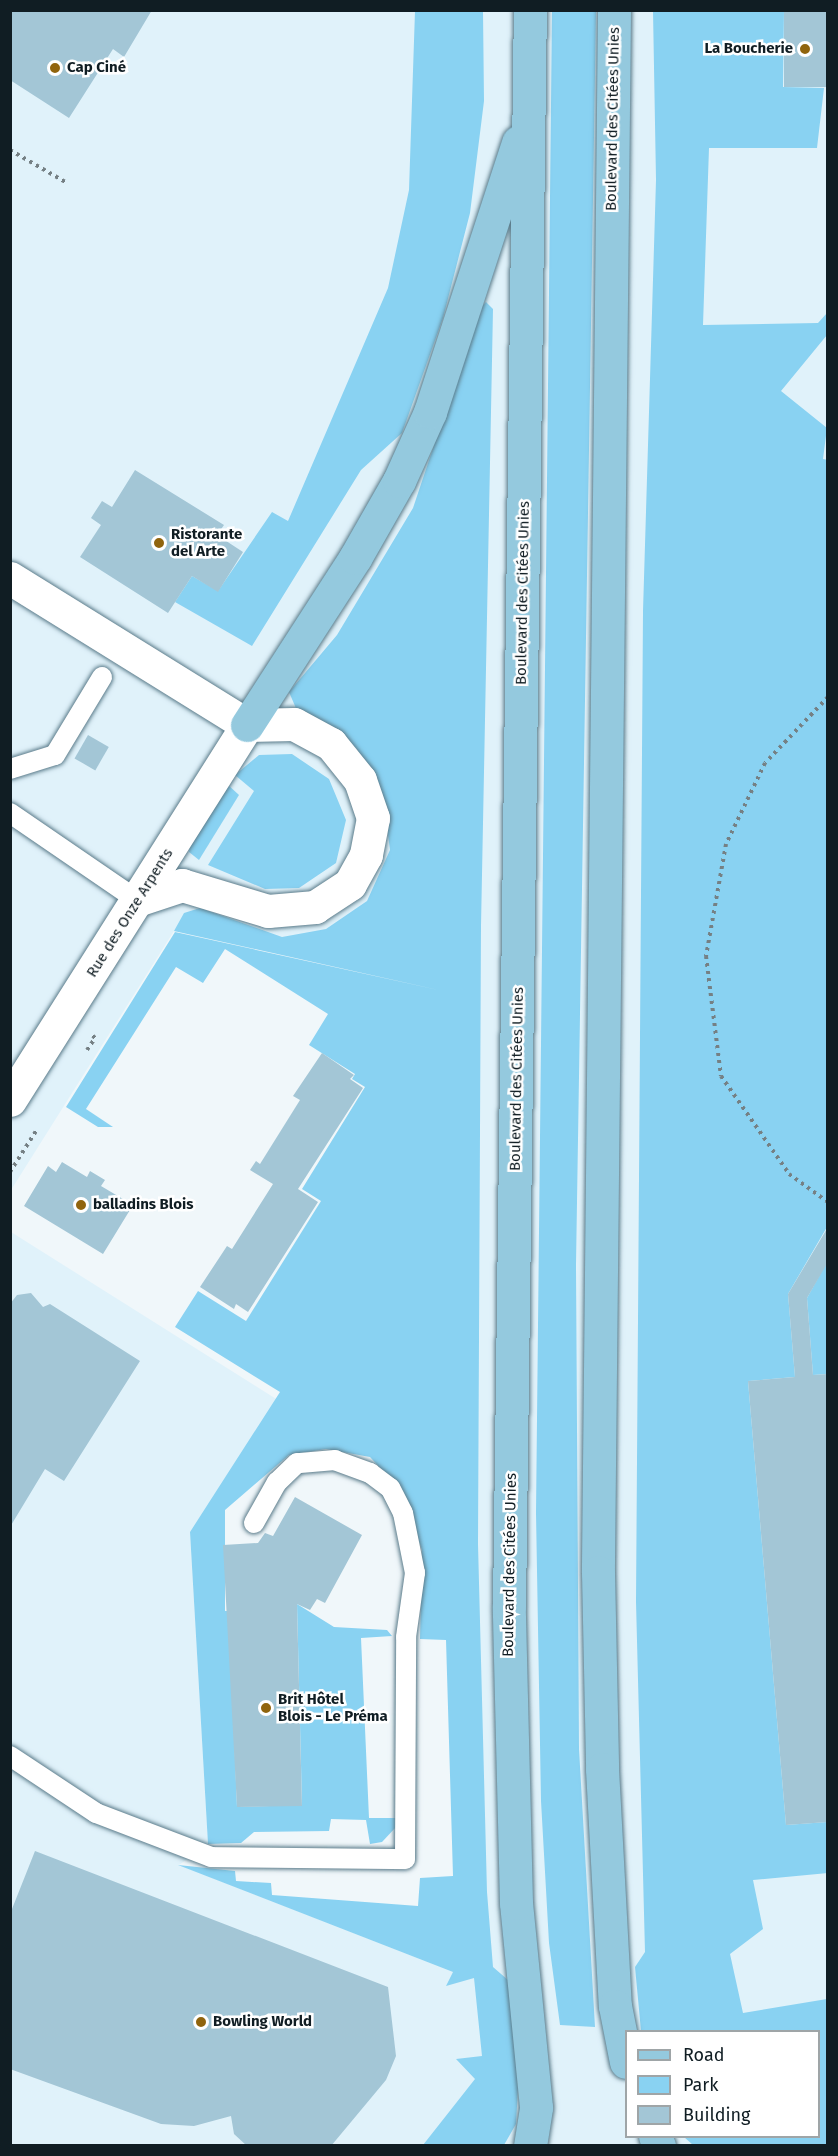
<!DOCTYPE html>
<html>
<head>
<meta charset="utf-8">
<style>
	body { margin:0 }
	#map { position:relative; width:838px; height:2156px; overflow:hidden; background:#f0f7fa; font-family:"Fira Sans",sans-serif }
	div>[style] { position:absolute }
	[style*='--x'] { left:calc(var(--x)*1px); top:calc(var(--y)*1px); width:calc(var(--w)*1px); rotate:calc(var(--a)*1deg) }
	.built>* { inset:0; background:#e0f2fa }
	.green>* { inset:0; background:#89d2f2 }
	.building>* { inset:0; background:#a3c6d6; transform-origin:0 0 }
	.path>* { height:4px; margin-top:-2px; transform-origin:0; background:repeating-linear-gradient(90deg,#758084 0 3px,transparent 0 7.5px) }
	.roads { filter:drop-shadow(0 0 2px #5a7b8a) drop-shadow(0 0 2px #5a7b8a) }
	.service>* { height:20px; margin:-10px; padding:0 10px; transform-origin:10px; border-radius:10px; background:#fff }
	.minor>* { height:33px; margin:-16.5px; padding:0 16.5px; transform-origin:16.5px; border-radius:16.5px; background:#fff }
	.primary>* { height:33px; margin:-16.5px; padding:0 16.5px; transform-origin:16.5px; border-radius:16.5px; background:#94c9de }
	.dots>* { width:16px; height:16px; translate:-50% -50%; box-sizing:border-box; border:3px solid #fff; border-radius:50% }
	span { translate:-50% -50%; white-space:nowrap; text-align:center; line-height:1.15; -webkit-text-stroke:5px #fff; paint-order:stroke }
	.poi-label { font-size:15px; color:#101d23; font-weight:700 }
	.right { translate:-100% -50%; text-align:right }
	.left { translate:0 -50%; text-align:left }
	.street-label { font-size:15px; color:#101d23 }
	.frame { position:absolute; inset:0; border:12px solid #101d23; pointer-events:none }
	.legend { position:absolute; left:625px; top:2030px; width:195px; height:108px; box-sizing:border-box; background:#fff; border:2px solid #9fa5a7; margin:0; padding:8px 10px; list-style:none; font-size:18px; color:#101d23 }
	.legend li { display:flex; align-items:center; gap:12px; height:30px }
	.legend b { width:30px; border:2px solid #9fa5a7 }
</style>
</head>
<body>
<div id="map">
	<div class="built">
		<i style="clip-path:polygon(evenodd,11px 11px,827px 11px,827px 2145px,11px 2145px,11px 1232px,456px 1512px,459px 994px,174px 931px,11px 1190px,11px 11px,277px 1399px,456px 1512px,453px 1972px,179px 1865px,208px 1844px,190px 1532px,277px 1399px,11px 11px,626px 2032px,818px 2032px,818px 2136px,626px 2136px,626px 2032px)"></i>
	</div>
	<div class="green">
		<i style="clip-path:polygon(415px 11px,483px 11px,484px 101px,470px 213px,443px 318px,402px 433px,361px 470px,252px 646px,175px 602px,192px 576px,218px 591px,272px 512px,288px 521px,388px 288px,409px 190px)"></i>
		<i style="clip-path:polygon(596px 11px,576px 1265px,579px 1749px,595px 2027px,560px 2025px,549px 1943px,541px 1801px,536px 1513px,552px 11px)"></i>
		<i style="clip-path:polygon(653px 11px,784px 11px,783px 87px,824px 88px,817px 148px,709px 148px,703px 325px,818px 323px,827px 313px,827px 335px,781px 391px,827px 428px,823px 459px,828px 460px,827px 1227px,788px 1294px,795px 1377px,748px 1381px,786px 1825px,827px 1822px,828px 1873px,753px 1880px,763px 1929px,730px 1954px,743px 2013px,827px 1999px,827px 2145px,693px 2145px,684px 2137px,818px 2136px,818px 2032px,641px 2031px,635px 1967px,645px 1952px,636px 1602px,643px 611px,656px 180px)"></i>
		<i style="clip-path:polygon(486px 302px,493px 309px,481px 926px,478px 1544px,487px 1892px,493px 1967px,508px 1980px,518px 2088px,516px 2124px,504px 2145px,423px 2145px,475px 2079px,456px 2059px,482px 2056px,474px 1978px,446px 1986px,453px 1972px,178px 1865px,235px 1871px,236px 1881px,271px 1883px,272px 1895px,418px 1906px,420px 1878px,453px 1876px,446px 1640px,420px 1639px,422px 1550px,402px 1491px,370px 1457px,326px 1449px,289px 1455px,225px 1510px,225px 1611px,229px 1611px,237px 1807px,302px 1805px,297px 1604px,334px 1627px,387px 1630px,392px 1636px,361px 1638px,369px 1818px,398px 1818px,397px 1826px,382px 1842px,370px 1844px,366px 1820px,331px 1819px,329px 1831px,254px 1832px,241px 1843px,208px 1844px,190px 1532px,280px 1392px,175px 1327px,198px 1291px,246px 1321px,321px 1201px,302px 1189px,365px 1087px,352px 1079px,355px 1074px,309px 1045px,328px 1014px,225px 949px,203px 983px,176px 967px,86px 1109px,113px 1127px,98px 1127px,66px 1107px,175px 932px,443px 991px,174px 931px,184px 913px,200px 908px,282px 937px,326px 929px,367px 901px,390px 850px,383px 795px,356px 748px,320px 721px,298px 713px,289px 692px,337px 635px,413px 508px,480px 308px)"></i>
		<i style="clip-path:polygon(292px 754px,329px 779px,346px 820px,336px 863px,299px 888px,265px 889px,208px 865px,254px 791px,235px 775px,259px 755px)"></i>
		<i style="clip-path:polygon(227px 784px,239px 795px,199px 860px,189px 852px,190px 842px)"></i>
		<i style="clip-path:polygon(827px 1262px,827px 1374px,813px 1375px,807px 1298px)"></i>
	</div>
	<div class="building">
		<i style="clip-path:polygon(10px 10px,152px 10px,124px 57px,113px 49px,69px 118px,10px 80px)"></i>
		<i style="left:784px;top:10px;width:44px;height:77px"></i>
		<i style="clip-path:polygon(135px 470px,224px 525px,217px 535px,243px 552px,218px 592px,192px 576px,168px 613px,80px 557px,101px 525px,91px 518px,102px 501px,112px 507px)"></i>
		<i style="left:88px;top:735px;width:24px;height:27px;rotate:30deg"></i>
		<i style="clip-path:polygon(322px 1053px,354px 1075px,350px 1079px,363px 1088px,298px 1189px,318px 1202px,248px 1312px,236px 1304px,234px 1309px,200px 1287px,227px 1246px,232px 1249px,273px 1184px,250px 1170px,256px 1161px,260px 1164px,300px 1100px,293px 1096px)"></i>
		<i style="clip-path:polygon(62px 1162px,87px 1177px,90px 1171px,105px 1180px,101px 1186px,133px 1205px,103px 1254px,24px 1206px,48px 1166px,56px 1172px)"></i>
		<i style="clip-path:polygon(828px 1227px,828px 1262px,807px 1298px,813px 1375px,828px 1374px,828px 1822px,786px 1825px,748px 1381px,795px 1377px,788px 1294px)"></i>
		<i style="clip-path:polygon(31px 1293px,43px 1307px,50px 1304px,140px 1361px,64px 1481px,45px 1469px,10px 1527px,10px 1304px,17px 1295px)"></i>
		<i style="clip-path:polygon(295px 1497px,362px 1535px,325px 1603px,317px 1599px,310px 1610px,297px 1604px,302px 1806px,237px 1807px,223px 1545px,258px 1543px,265px 1533px,273px 1536px)"></i>
		<i style="clip-path:polygon(35px 1851px,388px 1987px,396px 2056px,386px 2080px,331px 2146px,247px 2146px,234px 2134px,231px 2116px,194px 2126px,161px 2124px,10px 2069px,10px 1914px)"></i>
	</div>
	<div class="path">
		<i style="--x:10;--y:150;--w:66;--a:30.1"></i>
		<i style="--x:828;--y:697;--w:91;--a:133.7"></i>
		<i style="--x:765;--y:763;--w:90;--a:115.7"></i>
		<i style="--x:726;--y:844;--w:114;--a:100.1"></i>
		<i style="--x:706;--y:956;--w:121;--a:82.9"></i>
		<i style="--x:721;--y:1076;--w:119;--a:55.2"></i>
		<i style="--x:789;--y:1174;--w:48;--a:35.7"></i>
		<i style="--x:87;--y:1050;--w:14;--a:-56"></i>
		<i style="--x:95;--y:1038;--w:4;--a:-135"></i>
		<i style="--x:10;--y:1172;--w:49;--a:-57.6"></i>
	</div>
	<div class="roads">
		<div class="service">
			<i style="--x:10;--y:769;--w:47;--a:-17.3"></i>
			<i style="--x:55;--y:755;--w:91;--a:-58.9"></i>
			<i style="--x:10;--y:813;--w:154;--a:34.4"></i>
			<i style="--x:10;--y:1756;--w:103;--a:33.5"></i>
			<i style="--x:96;--y:1813;--w:123;--a:20.9"></i>
			<i style="--x:211;--y:1857;--w:194;--a:0.6"></i>
			<i style="--x:405;--y:1859;--w:222;--a:-89.7"></i>
			<i style="--x:406;--y:1637;--w:65;--a:-82"></i>
			<i style="--x:415;--y:1573;--w:61;--a:-101.3"></i>
			<i style="--x:403;--y:1513;--w:28;--a:-117"></i>
			<i style="--x:390;--y:1488;--w:25;--a:-143"></i>
			<i style="--x:370;--y:1473;--w:37;--a:-160"></i>
			<i style="--x:335;--y:1460;--w:38;--a:175"></i>
			<i style="--x:297;--y:1463;--w:28;--a:136"></i>
			<i style="--x:277;--y:1482;--w:47;--a:119.3"></i>
		</div>
		<div class="minor">
			<i style="--x:10;--y:578;--w:279;--a:31.8"></i>
			<i style="--x:247;--y:725;--w:47;--a:-1.2"></i>
			<i style="--x:294;--y:724;--w:42;--a:28.4"></i>
			<i style="--x:331;--y:744;--w:46;--a:51.1"></i>
			<i style="--x:360;--y:780;--w:40;--a:71.1"></i>
			<i style="--x:373;--y:818;--w:38;--a:101"></i>
			<i style="--x:366;--y:855;--w:33;--a:119"></i>
			<i style="--x:350;--y:884;--w:42;--a:146.7"></i>
			<i style="--x:315;--y:907;--w:47;--a:175.1"></i>
			<i style="--x:268;--y:911;--w:90;--a:-163.2"></i>
			<i style="--x:182;--y:885;--w:47;--a:161.6"></i>
			<i style="--x:10;--y:1100;--w:444;--a:-57.7"></i>
		</div>
		<div class="primary">
			<i style="--x:614;--y:10;--w:1562;--a:90.59"></i>
			<i style="--x:598;--y:1572;--w:197;--a:88.8"></i>
			<i style="--x:602;--y:1769;--w:237;--a:86.9"></i>
			<i style="--x:615;--y:2006;--w:57;--a:78.9"></i>
			<i style="--x:247;--y:725;--w:199;--a:-57.1"></i>
			<i style="--x:355;--y:558;--w:89;--a:-60.3"></i>
			<i style="--x:399;--y:481;--w:76;--a:-65.8"></i>
			<i style="--x:430;--y:412;--w:284;--a:-71.9"></i>
			<i style="--x:655;--y:2136;--w:11;--a:68"></i>
			<i style="--x:530;--y:2146;--w:39;--a:-81"></i>
			<i style="--x:536;--y:2107;--w:205;--a:-95.6"></i>
			<i style="--x:516;--y:1903;--w:297;--a:-91.4"></i>
			<i style="--x:509;--y:1606;--w:1596;--a:-89.25"></i>
		</div>
	</div>
	<div class="dots">
		<i style="left:805px;top:49px;background:#90640d"></i>
		<i style="left:55px;top:68px;background:#90640d"></i>
		<i style="left:159px;top:543px;background:#90640d"></i>
		<i style="left:81px;top:1205px;background:#90640d"></i>
		<i style="left:266px;top:1708px;background:#90640d"></i>
		<i style="left:201px;top:2022px;background:#90640d"></i>
	</div>
	<div class="poi-label">
		<span class="right" style="left:793px;top:49px">La Boucherie</span>
		<span class="left" style="left:67px;top:68px">Cap Ciné</span>
		<span class="left" style="left:171px;top:543px">Ristorante<br>del Arte</span>
		<span class="left" style="left:93px;top:1205px">balladins Blois</span>
		<span class="left" style="left:278px;top:1708px">Brit Hôtel<br>Blois - Le Préma</span>
		<span class="left" style="left:213px;top:2022px">Bowling World</span>
	</div>
	<div class="street-label">
		<span style="left:613px;top:119px;rotate:-89deg">Boulevard des Citées Unies</span>
		<span style="left:523px;top:593px;rotate:-89deg">Boulevard des Citées Unies</span>
		<span style="left:130px;top:913px;rotate:-58deg">Rue des Onze Arpents</span>
		<span style="left:517px;top:1079px;rotate:-89deg">Boulevard des Citées Unies</span>
		<span style="left:510px;top:1565px;rotate:-89deg">Boulevard des Citées Unies</span>
	</div>
	<div class="frame"></div>
	<ul class="legend">
	<li><b style="height:8px;background:#94c9de"></b>Road</li>
	<li><b style="height:16px;background:#89d2f2"></b>Park</li>
	<li><b style="height:16px;background:#a3c6d6"></b>Building</li>
	</ul>
</div>
</body>
</html>
